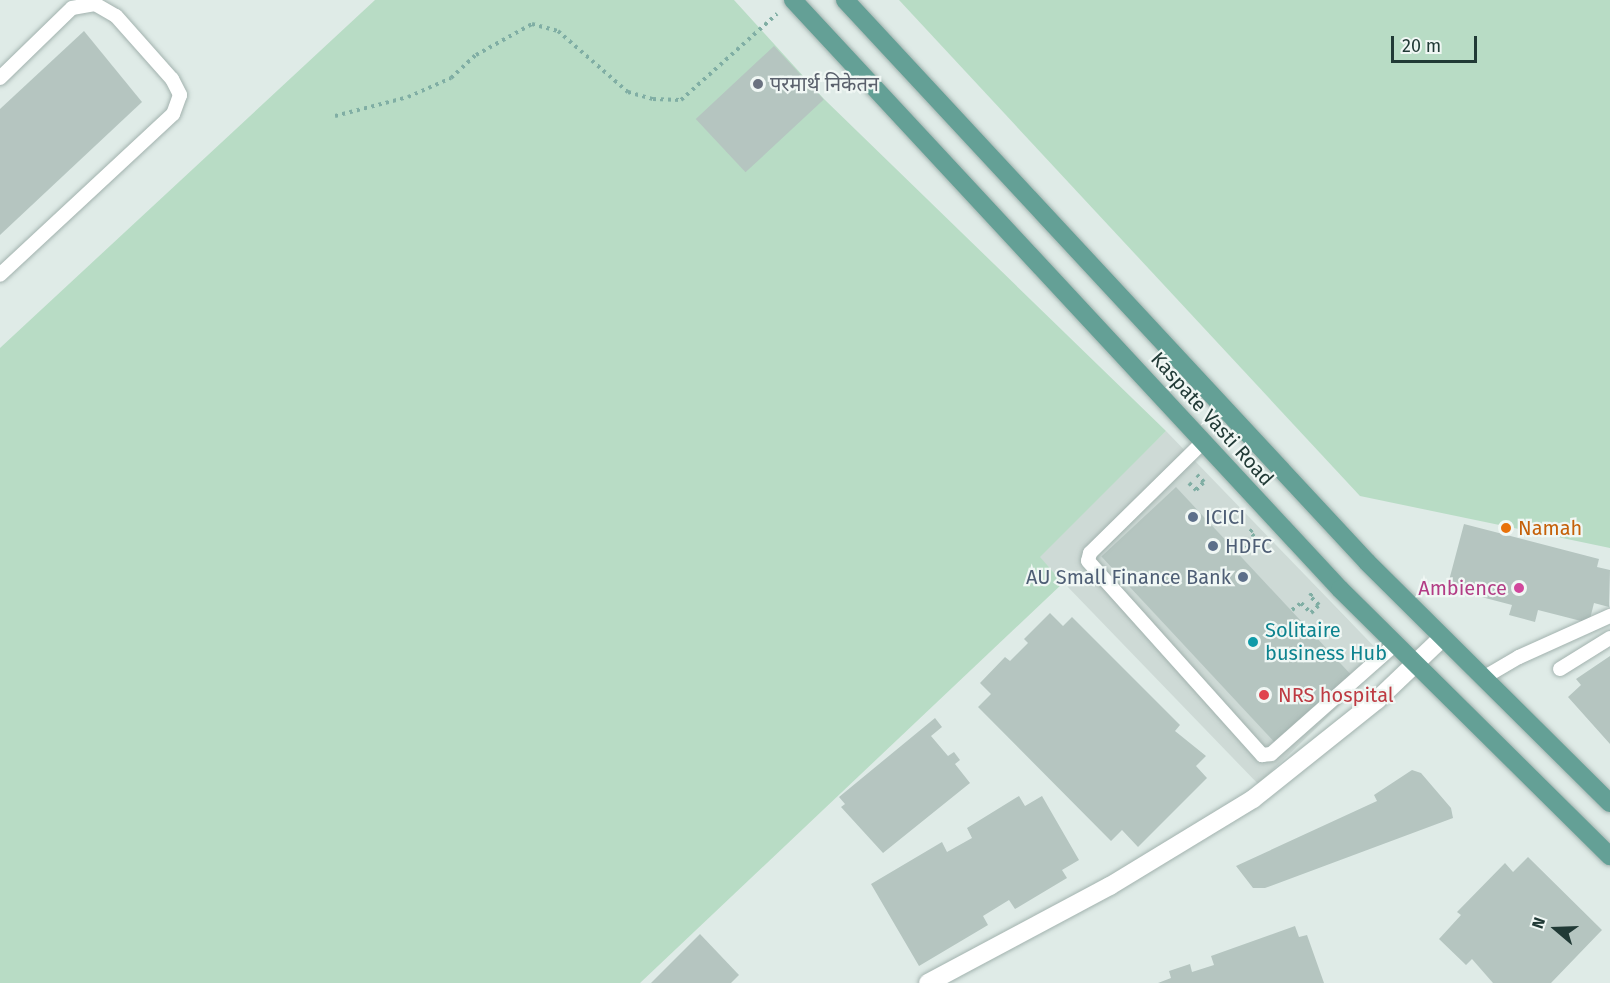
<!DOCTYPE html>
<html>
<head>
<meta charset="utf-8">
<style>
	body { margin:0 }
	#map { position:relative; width:1610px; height:983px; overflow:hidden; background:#dfebe7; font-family:"Fira Sans","Noto Sans Devanagari",sans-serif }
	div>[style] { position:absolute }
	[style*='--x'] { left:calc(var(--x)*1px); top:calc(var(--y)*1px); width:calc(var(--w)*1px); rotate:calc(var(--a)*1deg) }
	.built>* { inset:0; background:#cedad6; transform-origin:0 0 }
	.green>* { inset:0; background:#b8dcc5 }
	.building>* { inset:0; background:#b5c5c0; transform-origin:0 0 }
	.path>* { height:4px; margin-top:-2px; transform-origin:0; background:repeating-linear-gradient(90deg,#80aea4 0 3px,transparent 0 7.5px) }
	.roads { filter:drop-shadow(0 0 2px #a2b2ae) drop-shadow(0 0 2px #a2b2ae) }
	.service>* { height:14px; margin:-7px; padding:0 7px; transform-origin:7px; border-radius:7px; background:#fff }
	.minor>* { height:18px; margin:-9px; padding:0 9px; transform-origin:9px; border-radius:9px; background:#fff }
	.primary>* { height:18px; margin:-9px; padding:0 9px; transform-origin:9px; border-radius:9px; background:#64a096 }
	.dots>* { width:16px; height:16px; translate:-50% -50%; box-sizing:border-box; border:3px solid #f0f7f4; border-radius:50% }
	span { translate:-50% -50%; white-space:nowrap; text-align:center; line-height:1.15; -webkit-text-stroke:4.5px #f0f7f4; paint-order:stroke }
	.worship-label { font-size:20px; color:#5b616d }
	.left { translate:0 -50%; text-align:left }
	.street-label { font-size:20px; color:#213a36 }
	.service-label { font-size:20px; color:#4e5e75 }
	.right { translate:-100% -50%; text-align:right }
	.food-label { font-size:20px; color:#c56008 }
	.hotel-label { font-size:20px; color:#b23c85 }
	.culture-label { font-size:20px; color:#0d838f }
	.health-label { font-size:20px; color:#be3a42 }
	.north { position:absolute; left:1526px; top:899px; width:60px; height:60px; -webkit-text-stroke:4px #f0f7f4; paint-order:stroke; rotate:289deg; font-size:16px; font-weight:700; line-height:24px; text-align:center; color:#213a36 }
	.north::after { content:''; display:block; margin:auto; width:21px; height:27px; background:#213a36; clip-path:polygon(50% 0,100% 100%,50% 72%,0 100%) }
	.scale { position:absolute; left:1391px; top:36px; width:86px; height:27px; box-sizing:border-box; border:3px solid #213a36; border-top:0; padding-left:8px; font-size:18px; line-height:21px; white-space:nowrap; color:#213a36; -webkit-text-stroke:4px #f0f7f4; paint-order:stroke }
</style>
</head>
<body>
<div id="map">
	<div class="built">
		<i style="left:1166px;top:431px;width:318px;height:179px;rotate:46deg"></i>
	</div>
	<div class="green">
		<i style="clip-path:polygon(375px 0,734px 0,824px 99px,1166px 431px,1040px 557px,1063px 583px,640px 983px,0 983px,0 348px)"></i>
		<i style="clip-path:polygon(899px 0,1610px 0,1610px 548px,1360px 496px)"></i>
	</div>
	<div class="building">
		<i style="clip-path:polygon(84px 31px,142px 102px,0 235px,0 109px)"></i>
		<i style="left:774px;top:46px;width:73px;height:107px;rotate:47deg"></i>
		<i style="left:1176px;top:487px;width:257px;height:102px;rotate:47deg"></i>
		<i style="clip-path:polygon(1464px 524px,1599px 559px,1597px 567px,1610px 570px,1609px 607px,1594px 603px,1589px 623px,1538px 610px,1535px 622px,1509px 615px,1512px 605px,1447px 588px)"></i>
		<i style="clip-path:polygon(1050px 613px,1063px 626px,1072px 617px,1180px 725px,1175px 731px,1206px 756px,1196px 766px,1207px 778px,1138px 847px,1122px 830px,1111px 841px,978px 707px,991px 694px,980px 683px,1005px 657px,1010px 661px,1028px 643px,1024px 639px)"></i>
		<i style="clip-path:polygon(1610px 656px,1610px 744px,1568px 697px,1581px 685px,1576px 679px)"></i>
		<i style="clip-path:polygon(935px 718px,942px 727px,931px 736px,948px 756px,954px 752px,960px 760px,955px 764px,970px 783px,883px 853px,841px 807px,845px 804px,839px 797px)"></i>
		<i style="clip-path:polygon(1412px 770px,1421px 773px,1451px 808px,1453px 818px,1265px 888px,1253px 888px,1236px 866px,1377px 801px,1374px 795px)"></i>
		<i style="clip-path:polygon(1019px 796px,1025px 806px,1042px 796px,1079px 860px,1062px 870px,1067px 878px,1015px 909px,1009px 900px,983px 916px,988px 925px,919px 966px,871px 884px,942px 842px,947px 852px,972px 838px,967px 828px)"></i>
		<i style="clip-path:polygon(1528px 857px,1602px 930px,1551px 983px,1493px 983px,1472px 959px,1466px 965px,1439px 939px,1461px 915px,1457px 912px,1505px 863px,1513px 872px)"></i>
		<i style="clip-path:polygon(1295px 926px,1299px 937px,1307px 935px,1324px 983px,1158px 983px,1171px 978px,1169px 971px,1190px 964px,1192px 972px,1214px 965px,1211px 956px)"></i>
		<i style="clip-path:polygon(700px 934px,739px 975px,731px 983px,651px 983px)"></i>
	</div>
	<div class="path">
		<i style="--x:335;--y:116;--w:75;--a:-14.6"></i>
		<i style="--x:408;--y:97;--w:47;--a:-23.8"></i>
		<i style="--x:451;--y:78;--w:34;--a:-43"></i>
		<i style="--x:476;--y:55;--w:64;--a:-29"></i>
		<i style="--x:532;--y:24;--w:27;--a:15"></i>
		<i style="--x:558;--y:31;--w:93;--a:41.1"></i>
		<i style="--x:628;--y:92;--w:26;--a:16"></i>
		<i style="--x:653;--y:99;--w:28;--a:2"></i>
		<i style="--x:681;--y:100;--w:129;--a:-41.9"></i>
		<i style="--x:1189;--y:483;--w:10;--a:45"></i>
		<i style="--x:1196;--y:490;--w:11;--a:-45"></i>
		<i style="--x:1204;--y:482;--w:10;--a:-135"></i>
		<i style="--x:1233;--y:547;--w:11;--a:-41"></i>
		<i style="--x:1241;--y:540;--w:14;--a:45"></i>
		<i style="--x:1251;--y:550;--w:11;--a:-45"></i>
		<i style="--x:1259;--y:542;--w:13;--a:-132"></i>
		<i style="--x:1250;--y:532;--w:4;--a:-45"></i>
		<i style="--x:1292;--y:610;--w:11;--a:-38"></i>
		<i style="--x:1301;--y:603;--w:14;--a:45"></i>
		<i style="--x:1311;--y:613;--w:11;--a:-45"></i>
		<i style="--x:1319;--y:605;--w:13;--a:-135"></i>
		<i style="--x:1310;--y:596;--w:5;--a:-53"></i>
	</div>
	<div class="roads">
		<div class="service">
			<i style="--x:0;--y:78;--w:100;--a:-44.2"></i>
			<i style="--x:72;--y:8;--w:23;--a:-10"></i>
			<i style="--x:95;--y:4;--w:24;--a:30"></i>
			<i style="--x:116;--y:16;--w:84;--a:48.4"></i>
			<i style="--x:172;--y:79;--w:18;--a:63"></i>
			<i style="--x:180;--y:95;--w:20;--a:110"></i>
			<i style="--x:173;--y:114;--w:236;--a:137.1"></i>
			<i style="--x:1202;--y:443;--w:157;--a:135.5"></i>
			<i style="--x:1090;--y:553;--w:8;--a:104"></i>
			<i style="--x:1088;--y:561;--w:261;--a:48.1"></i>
			<i style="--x:1262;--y:755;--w:9;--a:-6"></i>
			<i style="--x:1271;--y:754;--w:164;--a:-41.5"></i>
			<i style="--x:1560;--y:669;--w:59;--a:-31.8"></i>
			<i style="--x:1483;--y:678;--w:42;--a:-30.3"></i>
			<i style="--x:1519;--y:657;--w:100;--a:-24.3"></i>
		</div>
		<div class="minor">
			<i style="--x:928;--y:983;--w:206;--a:-28.1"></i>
			<i style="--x:1110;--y:886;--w:167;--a:-31.3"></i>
			<i style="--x:1253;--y:799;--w:159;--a:-38.6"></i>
			<i style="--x:1377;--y:700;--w:88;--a:-43.6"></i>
		</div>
		<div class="primary">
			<i style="--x:793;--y:0;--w:804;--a:47.12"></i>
			<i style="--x:1340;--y:589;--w:380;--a:44.7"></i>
			<i style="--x:845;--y:0;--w:767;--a:47.11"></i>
			<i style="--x:1367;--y:562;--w:342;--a:44.8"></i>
		</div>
	</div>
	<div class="dots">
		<i style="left:758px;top:84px;background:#6b7280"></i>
		<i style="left:1193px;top:517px;background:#5c6f8a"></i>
		<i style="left:1506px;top:528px;background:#e8710a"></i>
		<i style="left:1213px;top:546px;background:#5c6f8a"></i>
		<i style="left:1243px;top:577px;background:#5c6f8a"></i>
		<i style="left:1519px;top:588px;background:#d1479c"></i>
		<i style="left:1253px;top:642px;background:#0f9aa8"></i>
		<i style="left:1264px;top:695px;background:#e0444e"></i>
	</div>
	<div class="worship-label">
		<span class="left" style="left:770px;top:84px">परमार्थ निकेतन</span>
	</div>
	<div class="street-label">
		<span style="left:1212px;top:419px;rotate:48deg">Kaspate Vasti Road</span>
	</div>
	<div class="service-label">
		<span class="left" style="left:1205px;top:517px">ICICI</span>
		<span class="left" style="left:1225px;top:546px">HDFC</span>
		<span class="right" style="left:1231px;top:577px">AU Small Finance Bank</span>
	</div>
	<div class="food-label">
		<span class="left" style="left:1518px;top:528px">Namah</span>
	</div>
	<div class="hotel-label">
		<span class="right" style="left:1507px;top:588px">Ambience</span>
	</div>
	<div class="culture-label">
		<span class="left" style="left:1265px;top:642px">Solitaire<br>business Hub</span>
	</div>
	<div class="health-label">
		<span class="left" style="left:1278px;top:695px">NRS hospital</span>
	</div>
	<div class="north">N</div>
	<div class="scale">20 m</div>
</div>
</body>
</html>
